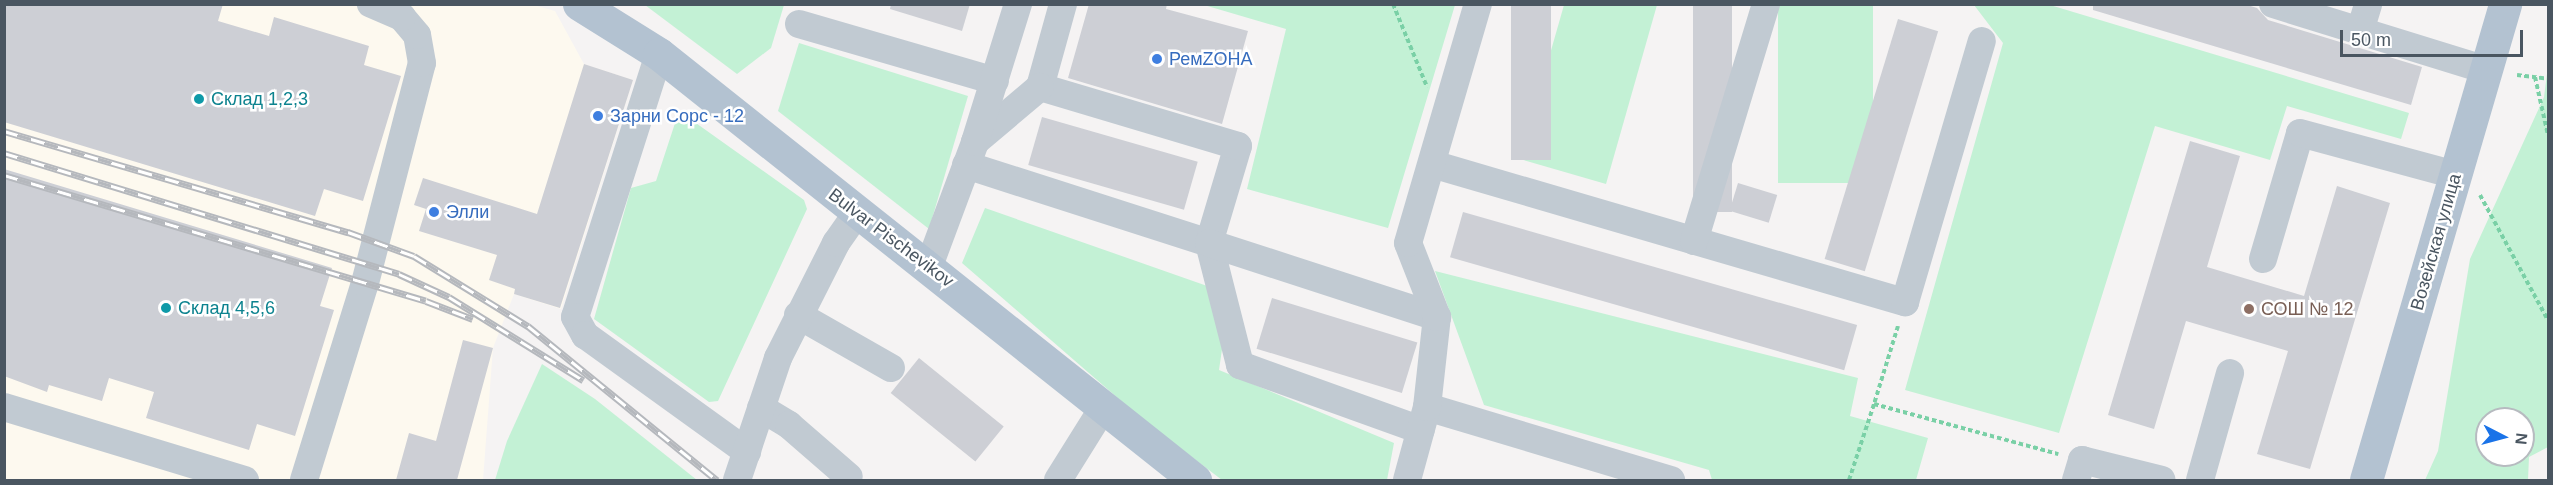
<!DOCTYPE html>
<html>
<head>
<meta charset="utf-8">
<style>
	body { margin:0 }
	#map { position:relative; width:2553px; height:485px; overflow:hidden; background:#f5f3f3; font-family:Arial,sans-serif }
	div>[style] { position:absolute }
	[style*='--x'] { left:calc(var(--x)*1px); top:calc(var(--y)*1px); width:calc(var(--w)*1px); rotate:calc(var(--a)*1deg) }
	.commercial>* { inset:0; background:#fdf9ef }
	.green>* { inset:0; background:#c3f1d5; transform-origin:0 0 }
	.building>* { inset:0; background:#cdcfd5; transform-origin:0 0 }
	.path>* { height:4px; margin-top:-2px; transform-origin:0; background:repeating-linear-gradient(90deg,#7ad0a6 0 4.5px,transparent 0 7.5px) }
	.minor>* { height:28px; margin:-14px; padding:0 14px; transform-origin:14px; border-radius:14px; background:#c1cad2 }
	.major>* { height:33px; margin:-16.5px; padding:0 16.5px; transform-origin:16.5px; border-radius:16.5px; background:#b3c2d1 }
	.rail>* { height:7px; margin-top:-3.5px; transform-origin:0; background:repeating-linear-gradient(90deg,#fff 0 14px,#b5b8bd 0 28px); box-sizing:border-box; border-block:2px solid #b5b8bd }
	.dots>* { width:16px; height:16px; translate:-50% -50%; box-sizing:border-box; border:3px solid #fff; border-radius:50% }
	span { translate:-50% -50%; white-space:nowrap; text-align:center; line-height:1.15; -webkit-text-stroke:5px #fff; paint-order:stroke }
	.shop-label { font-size:18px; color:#366cbe }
	.left { translate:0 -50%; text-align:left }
	.culture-label { font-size:18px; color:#0d838f }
	.street-label { font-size:18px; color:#4a5661 }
	.education-label { font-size:18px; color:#785e54 }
	.frame { position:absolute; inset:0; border:6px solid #4a5661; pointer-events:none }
	.north { position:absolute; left:2475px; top:407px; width:60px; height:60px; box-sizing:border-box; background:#fff; border:2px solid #b7bbc0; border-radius:50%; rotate:96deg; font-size:16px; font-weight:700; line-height:24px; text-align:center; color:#4a5661 }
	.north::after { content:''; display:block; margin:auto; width:21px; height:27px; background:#1a73e8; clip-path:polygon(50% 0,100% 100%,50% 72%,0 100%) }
	.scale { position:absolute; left:2340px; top:30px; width:183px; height:27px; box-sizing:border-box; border:3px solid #4a5661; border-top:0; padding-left:8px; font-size:18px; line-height:21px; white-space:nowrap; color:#4a5661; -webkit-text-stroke:4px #fff; paint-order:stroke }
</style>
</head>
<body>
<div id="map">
	<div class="commercial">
		<i style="clip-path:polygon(4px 5px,534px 5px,555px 11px,584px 64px,633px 80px,561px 309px,514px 294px,493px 348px,483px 480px,5px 480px)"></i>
	</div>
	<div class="green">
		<i style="clip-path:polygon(645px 5px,784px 5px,771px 48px,737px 74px)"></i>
		<i style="clip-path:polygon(1204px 5px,1455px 5px,1388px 228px,1247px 189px,1286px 29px)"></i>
		<i style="clip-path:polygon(1564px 5px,1657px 5px,1606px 184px,1520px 159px)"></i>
		<i style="left:1778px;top:5px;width:95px;height:178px"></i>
		<i style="clip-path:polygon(1974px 5px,2050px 5px,2409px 113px,2401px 139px,2287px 106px,2270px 160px,2155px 126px,2059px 433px,1905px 390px,2003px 43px)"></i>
		<i style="clip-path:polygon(799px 43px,968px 96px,929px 229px,778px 111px)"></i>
		<i style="clip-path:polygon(evenodd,2548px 66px,2548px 447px,2529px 457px,2528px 480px,2425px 480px,2438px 451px,2470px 259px,2544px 97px,2548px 66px,2487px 419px,2523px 419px,2523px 455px,2487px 455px,2487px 419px)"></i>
		<i style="clip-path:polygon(679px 111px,804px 200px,807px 209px,718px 401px,709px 402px,594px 319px,631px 188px,656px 181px)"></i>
		<i style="clip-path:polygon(985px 208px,1230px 294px,1219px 370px,1394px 443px,1387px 480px,1222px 480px,1142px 419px,962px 263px)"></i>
		<i style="clip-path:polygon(1435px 271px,1858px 378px,1850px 416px,1928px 438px,1916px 480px,1712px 480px,1709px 470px,1484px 405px)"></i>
		<i style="clip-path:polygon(542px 364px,595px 399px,697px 480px,495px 480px,507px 441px)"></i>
	</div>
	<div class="building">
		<i style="clip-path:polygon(4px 4px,223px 4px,218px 21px,269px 36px,274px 17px,369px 46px,364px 65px,401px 76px,363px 201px,324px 189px,315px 216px,4px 122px)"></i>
		<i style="clip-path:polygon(891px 4px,970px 4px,962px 31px,890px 9px)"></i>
		<i style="clip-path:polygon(1089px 4px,1167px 4px,1166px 9px,1248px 31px,1222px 124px,1068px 78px)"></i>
		<i style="left:1511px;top:4px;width:40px;height:156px"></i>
		<i style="left:1693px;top:4px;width:39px;height:208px"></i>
		<i style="clip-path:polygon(2093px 4px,2244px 4px,2257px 8px,2268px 20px,2422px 67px,2411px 105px,2093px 10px)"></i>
		<i style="left:1898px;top:19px;width:42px;height:251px;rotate:17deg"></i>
		<i style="clip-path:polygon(584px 64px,633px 80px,560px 308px,514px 294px,515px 289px,489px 280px,497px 255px,419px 231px,426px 209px,414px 205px,423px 178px,537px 214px)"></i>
		<i style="left:1042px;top:117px;width:162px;height:50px;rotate:16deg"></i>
		<i style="clip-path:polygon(2190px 141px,2240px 156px,2207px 267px,2304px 296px,2337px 186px,2390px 203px,2310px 469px,2257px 454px,2288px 351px,2186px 321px,2154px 429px,2108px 415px)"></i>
		<i style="clip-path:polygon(4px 169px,332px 268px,320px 306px,334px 310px,295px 436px,257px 424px,249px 450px,146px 418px,154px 392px,109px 378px,102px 401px,49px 385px,47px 392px,4px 376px)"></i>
		<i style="left:1738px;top:183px;width:41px;height:29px;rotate:17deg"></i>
		<i style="left:1463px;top:212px;width:410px;height:47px;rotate:16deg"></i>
		<i style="left:1272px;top:298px;width:152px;height:53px;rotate:17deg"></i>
		<i style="clip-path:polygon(463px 340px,493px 348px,457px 480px,396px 480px,409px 433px,436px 441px)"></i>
		<i style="left:919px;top:358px;width:109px;height:45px;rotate:39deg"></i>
	</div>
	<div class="path">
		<i style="--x:1393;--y:4;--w:90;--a:67.7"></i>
		<i style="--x:2517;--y:75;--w:31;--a:7"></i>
		<i style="--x:2535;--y:77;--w:59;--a:77.4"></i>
		<i style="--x:2480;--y:195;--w:142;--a:61.5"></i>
		<i style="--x:1898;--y:326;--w:82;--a:107.1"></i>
		<i style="--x:1874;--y:404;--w:191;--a:15.2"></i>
		<i style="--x:1849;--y:480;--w:80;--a:-71.8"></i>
	</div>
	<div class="minor">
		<i style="--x:2273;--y:4;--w:223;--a:17.2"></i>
		<i style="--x:799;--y:24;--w:204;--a:16.2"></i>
		<i style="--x:2360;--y:31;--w:28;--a:-73"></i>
		<i style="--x:659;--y:54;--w:276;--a:107.7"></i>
		<i style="--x:575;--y:317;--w:21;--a:61"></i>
		<i style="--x:585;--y:335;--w:200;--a:35.8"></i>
		<i style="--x:1040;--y:87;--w:86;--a:-74.5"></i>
		<i style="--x:1432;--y:164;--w:493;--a:16.3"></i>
		<i style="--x:1905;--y:302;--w:272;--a:-73.6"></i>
		<i style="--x:966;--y:165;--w:255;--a:17.8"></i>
		<i style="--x:1209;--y:243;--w:101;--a:-73.4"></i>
		<i style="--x:1238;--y:146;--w:207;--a:-163.4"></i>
		<i style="--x:1040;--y:87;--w:85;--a:139.8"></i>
		<i style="--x:1694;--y:241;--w:248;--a:-73.1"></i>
		<i style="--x:1209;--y:243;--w:126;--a:75.7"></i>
		<i style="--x:1240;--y:365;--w:192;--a:19.8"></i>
		<i style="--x:1209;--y:243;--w:240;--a:18"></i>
		<i style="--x:2263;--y:259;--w:131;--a:-73.6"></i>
		<i style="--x:2300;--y:133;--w:162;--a:15.1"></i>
		<i style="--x:929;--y:266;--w:132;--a:-69.6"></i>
		<i style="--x:975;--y:142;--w:145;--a:-72.7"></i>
		<i style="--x:798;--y:315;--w:107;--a:29.7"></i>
		<i style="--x:4;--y:407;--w:252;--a:16.9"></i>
		<i style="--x:1427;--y:407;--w:255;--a:16.7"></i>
		<i style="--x:761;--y:408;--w:33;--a:31"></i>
		<i style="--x:789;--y:425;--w:79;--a:40.9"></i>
		<i style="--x:304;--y:480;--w:206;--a:-72.8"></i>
		<i style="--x:365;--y:283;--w:227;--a:-75.5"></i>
		<i style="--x:422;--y:63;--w:28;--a:-100"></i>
		<i style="--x:417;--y:35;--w:23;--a:-130"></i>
		<i style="--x:402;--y:17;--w:34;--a:-157"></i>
		<i style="--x:737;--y:480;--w:129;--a:-71.4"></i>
		<i style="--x:778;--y:358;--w:129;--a:-63.2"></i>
		<i style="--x:836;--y:243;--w:37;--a:-55"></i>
		<i style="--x:1058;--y:480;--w:85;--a:-58"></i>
		<i style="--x:1407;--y:480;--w:76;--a:-74.7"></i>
		<i style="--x:1427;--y:407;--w:91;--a:-83.7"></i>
		<i style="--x:1437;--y:317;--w:79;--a:-111.4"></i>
		<i style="--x:1408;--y:243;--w:249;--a:-73.7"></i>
		<i style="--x:2076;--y:480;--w:21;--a:-73"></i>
		<i style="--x:2082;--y:460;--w:82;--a:14"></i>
		<i style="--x:2200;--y:480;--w:111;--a:-74.3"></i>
	</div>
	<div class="major">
		<i style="--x:579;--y:4;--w:94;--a:32"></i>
		<i style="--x:659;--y:54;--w:685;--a:38.48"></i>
		<i style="--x:2366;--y:480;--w:496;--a:-73.7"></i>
	</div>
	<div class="rail">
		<i style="--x:4;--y:131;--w:359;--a:16.4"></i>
		<i style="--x:348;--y:232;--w:70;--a:20"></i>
		<i style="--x:414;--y:256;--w:134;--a:31.6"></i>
		<i style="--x:528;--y:326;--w:244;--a:39.2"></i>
		<i style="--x:4;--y:153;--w:413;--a:17"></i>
		<i style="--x:399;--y:274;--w:55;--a:24.7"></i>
		<i style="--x:449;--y:297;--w:158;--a:31.8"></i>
		<i style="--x:4;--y:175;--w:440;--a:16.6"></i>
		<i style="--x:426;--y:301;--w:50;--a:21"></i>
	</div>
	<div class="dots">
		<i style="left:1157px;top:59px;background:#3f7fe0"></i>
		<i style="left:199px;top:99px;background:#0f9aa8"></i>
		<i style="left:598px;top:116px;background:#3f7fe0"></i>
		<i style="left:434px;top:212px;background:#3f7fe0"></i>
		<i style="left:166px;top:308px;background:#0f9aa8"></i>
		<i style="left:2249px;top:309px;background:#8d6e63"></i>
	</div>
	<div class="shop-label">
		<span class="left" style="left:1169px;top:59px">РемZОНА</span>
		<span class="left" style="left:610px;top:116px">Зарни Сорс - 12</span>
		<span class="left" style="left:446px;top:212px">Элли</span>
	</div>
	<div class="culture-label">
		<span class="left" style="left:211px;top:99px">Склад 1,2,3</span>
		<span class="left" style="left:178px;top:308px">Склад 4,5,6</span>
	</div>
	<div class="street-label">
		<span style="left:891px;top:238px;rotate:37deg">Bulvar Pischevikov</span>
		<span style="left:2436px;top:242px;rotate:-74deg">Возейская улица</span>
	</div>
	<div class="education-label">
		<span class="left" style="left:2261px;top:309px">СОШ № 12</span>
	</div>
	<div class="frame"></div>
	<div class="north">N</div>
	<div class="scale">50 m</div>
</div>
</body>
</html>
